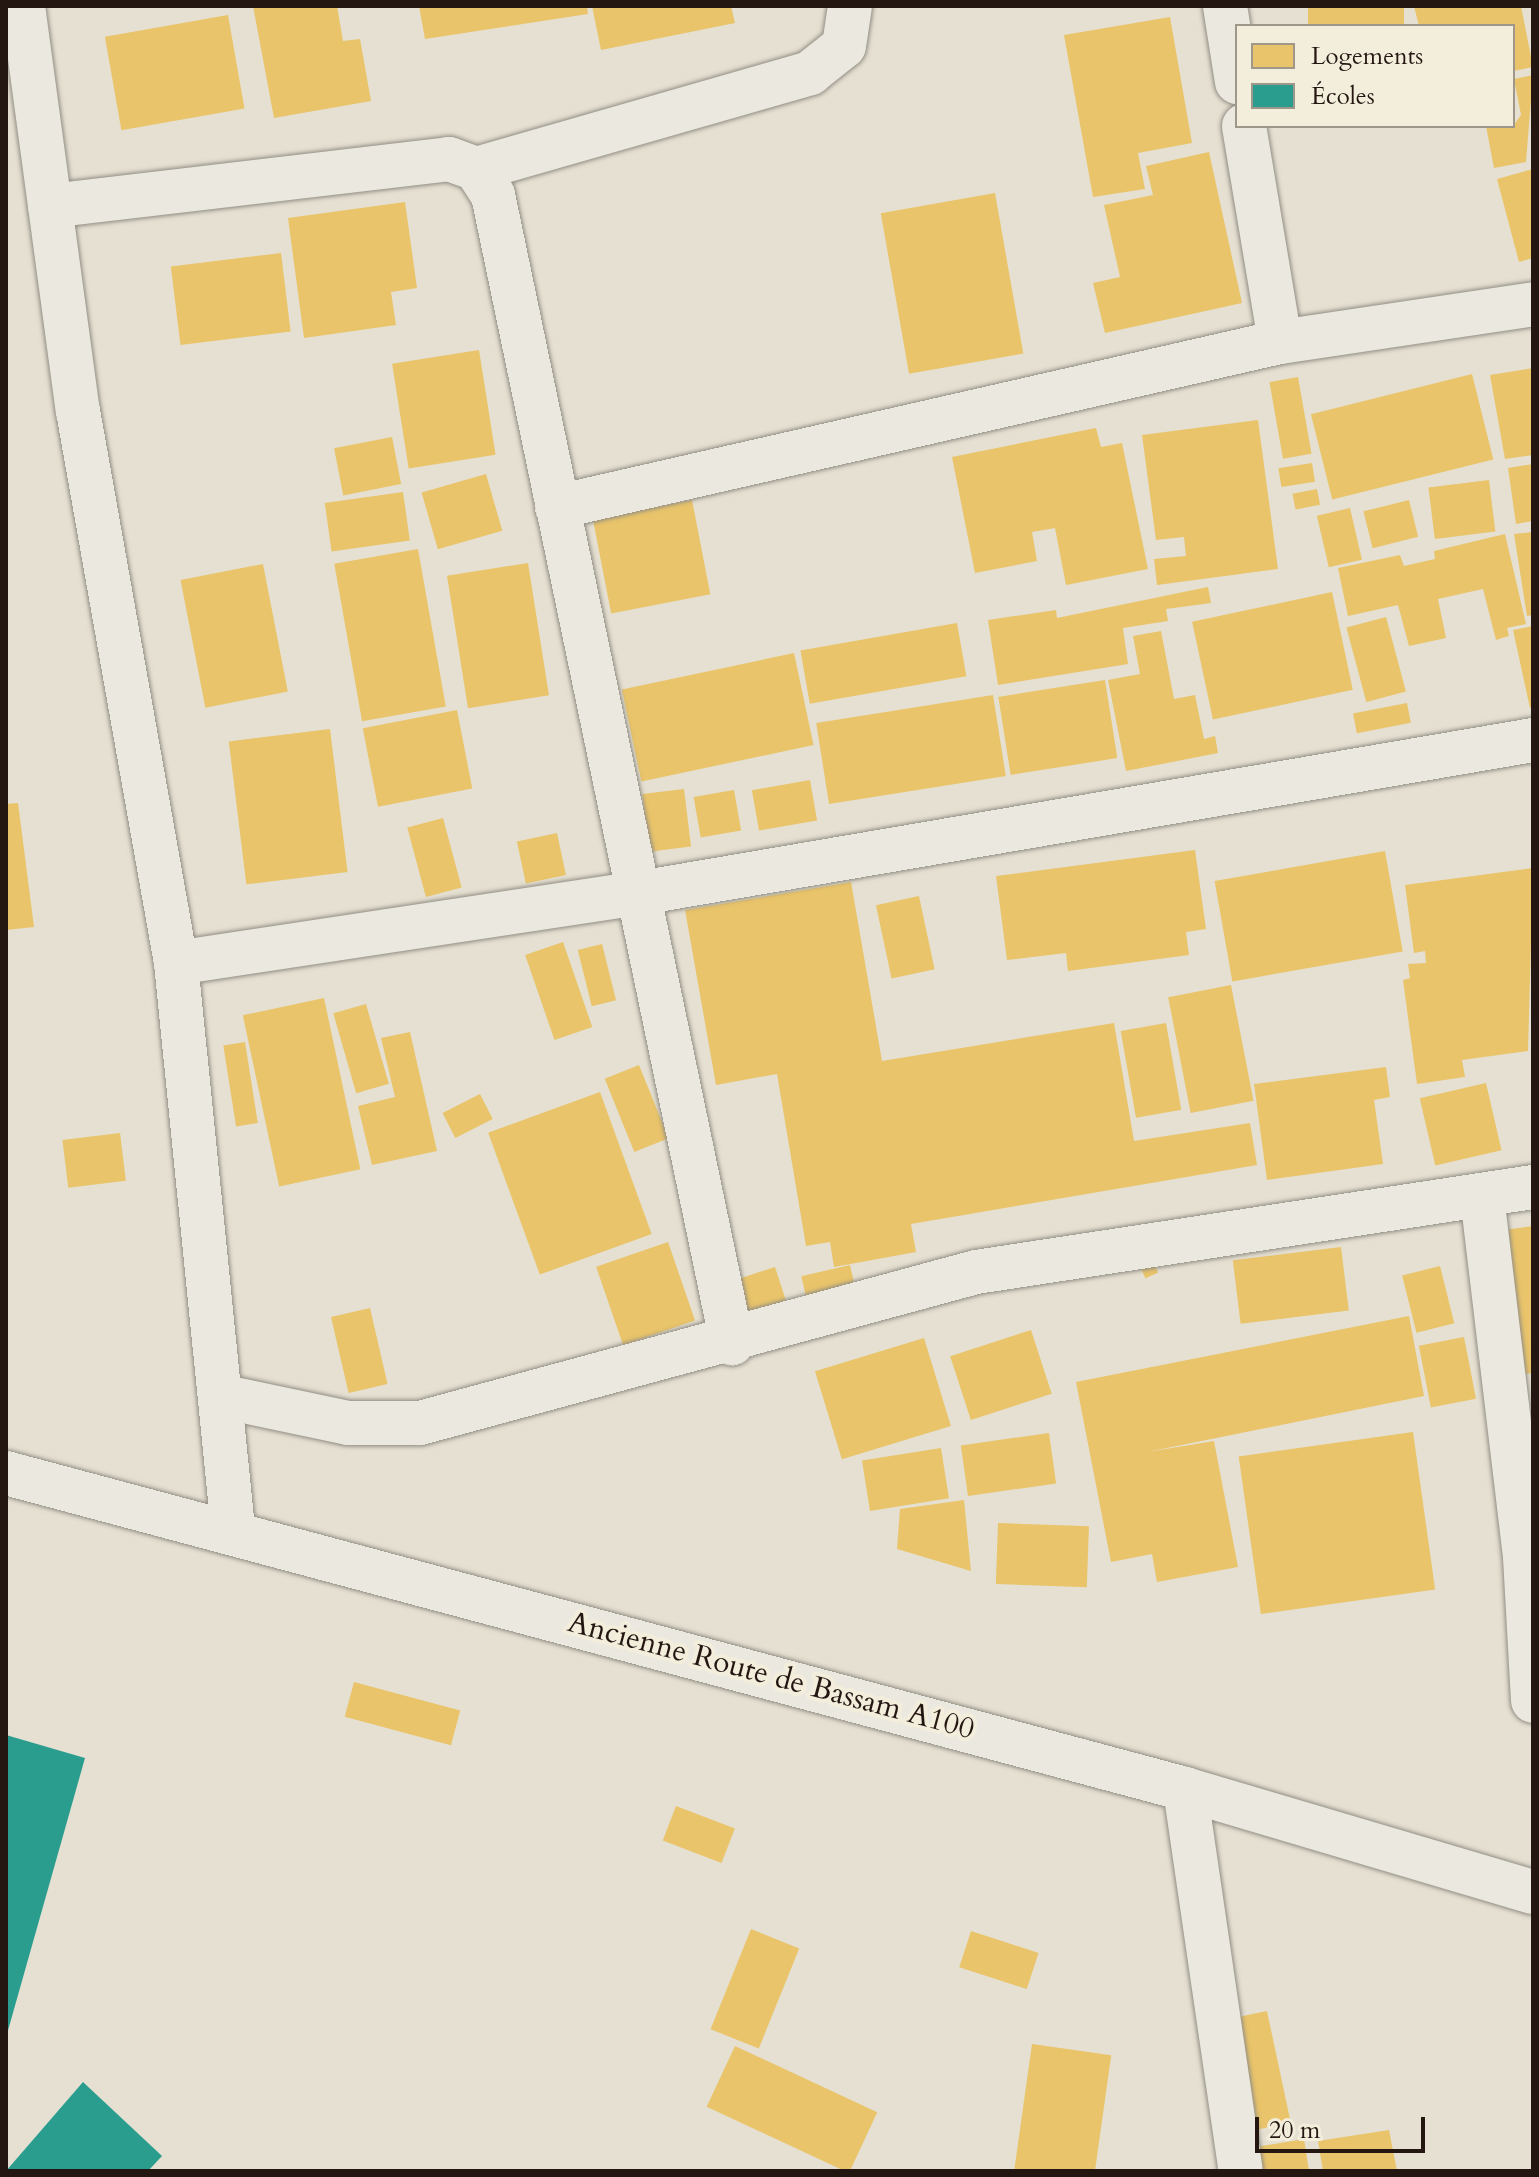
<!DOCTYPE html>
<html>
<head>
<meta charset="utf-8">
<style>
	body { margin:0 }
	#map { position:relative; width:1539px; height:2177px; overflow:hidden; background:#e5e0d1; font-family:Cardo,serif }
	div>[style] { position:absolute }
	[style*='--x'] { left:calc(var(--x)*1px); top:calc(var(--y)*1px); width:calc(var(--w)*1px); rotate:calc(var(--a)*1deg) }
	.homes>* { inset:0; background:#e9c46a; transform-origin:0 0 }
	.schools>* { inset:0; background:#2a9d8f }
	.roads { filter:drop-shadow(0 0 2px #928e85) drop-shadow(0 0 2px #928e85) }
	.street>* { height:44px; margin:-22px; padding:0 22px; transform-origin:22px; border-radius:22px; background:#ebe8e0 }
	.secondary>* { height:44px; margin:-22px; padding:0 22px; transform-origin:22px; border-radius:22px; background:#ebe8e0 }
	span { translate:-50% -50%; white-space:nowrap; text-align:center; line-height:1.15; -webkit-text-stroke:8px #f3eddc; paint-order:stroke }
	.street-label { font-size:30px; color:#241712 }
	.frame { position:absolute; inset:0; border:8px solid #241712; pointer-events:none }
	.legend { position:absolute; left:1235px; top:24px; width:280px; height:104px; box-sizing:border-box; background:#f3eddc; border:2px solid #a0978b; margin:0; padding:10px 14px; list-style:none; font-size:24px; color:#241712 }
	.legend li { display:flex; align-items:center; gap:16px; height:40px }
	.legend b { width:40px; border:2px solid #a0978b }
	.scale { position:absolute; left:1255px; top:2117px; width:170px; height:36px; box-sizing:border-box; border:4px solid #241712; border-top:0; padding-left:10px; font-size:24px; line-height:28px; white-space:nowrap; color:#241712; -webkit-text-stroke:6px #f3eddc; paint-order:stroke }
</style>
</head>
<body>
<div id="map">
	<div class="homes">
		<i style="clip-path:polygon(253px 6px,337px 6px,343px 41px,360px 39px,371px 101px,274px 118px)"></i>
		<i style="clip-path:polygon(419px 6px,587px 6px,588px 14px,425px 39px)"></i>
		<i style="clip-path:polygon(592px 6px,731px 6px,735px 23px,601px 50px)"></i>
		<i style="left:1308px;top:6px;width:96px;height:20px"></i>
		<i style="clip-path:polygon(1414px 6px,1521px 6px,1533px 67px,1513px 71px,1513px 26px,1419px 26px)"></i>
		<i style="left:228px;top:15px;width:95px;height:125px;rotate:80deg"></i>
		<i style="clip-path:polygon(1170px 17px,1192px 143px,1138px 153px,1145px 189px,1093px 197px,1064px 35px)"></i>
		<i style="clip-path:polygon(1533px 75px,1526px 162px,1494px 168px,1486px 126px,1513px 126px,1521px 115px,1514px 79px)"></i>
		<i style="clip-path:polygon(1209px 152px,1242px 303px,1105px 333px,1093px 283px,1120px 277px,1104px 205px,1153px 195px,1146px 166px)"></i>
		<i style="clip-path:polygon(1533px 169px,1533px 258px,1519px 262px,1497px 179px)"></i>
		<i style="left:995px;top:193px;width:163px;height:116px;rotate:80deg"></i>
		<i style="clip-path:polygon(405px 202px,417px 288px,391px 292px,396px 325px,304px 338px,288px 218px)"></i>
		<i style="left:281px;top:253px;width:79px;height:111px;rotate:83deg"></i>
		<i style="left:479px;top:350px;width:106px;height:88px;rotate:81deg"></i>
		<i style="clip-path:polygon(1533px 368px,1533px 455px,1505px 459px,1490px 375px)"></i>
		<i style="left:1472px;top:374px;width:88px;height:166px;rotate:76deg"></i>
		<i style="left:1298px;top:377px;width:78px;height:29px;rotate:80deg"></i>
		<i style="clip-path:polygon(1258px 420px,1278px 569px,1157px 585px,1154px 559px,1186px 556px,1184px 537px,1156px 540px,1142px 435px)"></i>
		<i style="clip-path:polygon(1096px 428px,1101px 447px,1122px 443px,1148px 569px,1066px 585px,1055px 528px,1032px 532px,1037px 561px,975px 573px,952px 457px)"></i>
		<i style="left:392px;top:437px;width:48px;height:59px;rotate:79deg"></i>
		<i style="left:1312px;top:463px;width:19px;height:34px;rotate:81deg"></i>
		<i style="clip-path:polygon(1533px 464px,1533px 521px,1516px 524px,1508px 468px)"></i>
		<i style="left:486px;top:474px;width:59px;height:67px;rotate:74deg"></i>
		<i style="left:1489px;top:480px;width:52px;height:61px;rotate:83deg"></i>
		<i style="left:1317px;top:489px;width:16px;height:25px;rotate:79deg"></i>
		<i style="left:403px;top:492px;width:49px;height:79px;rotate:82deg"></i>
		<i style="left:692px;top:500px;width:96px;height:101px;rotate:79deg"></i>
		<i style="left:1409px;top:500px;width:38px;height:47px;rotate:76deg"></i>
		<i style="left:1350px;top:508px;width:53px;height:34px;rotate:77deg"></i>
		<i style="clip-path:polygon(1533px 532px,1533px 615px,1527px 616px,1514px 534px)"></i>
		<i style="clip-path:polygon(1505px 534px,1526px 624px,1507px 628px,1509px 636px,1496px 640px,1483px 589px,1438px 599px,1446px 638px,1409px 646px,1398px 605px,1348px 616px,1338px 568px,1400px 555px,1404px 566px,1435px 559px,1434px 551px)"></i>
		<i style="left:418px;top:549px;width:160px;height:85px;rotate:80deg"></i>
		<i style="left:528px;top:563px;width:134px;height:82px;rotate:81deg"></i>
		<i style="left:263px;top:564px;width:130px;height:84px;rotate:79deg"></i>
		<i style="clip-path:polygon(1208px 587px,1211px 603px,1166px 609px,1168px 621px,1123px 628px,1128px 664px,998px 685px,988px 620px,1056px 610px,1057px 618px)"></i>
		<i style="left:1332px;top:592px;width:100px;height:143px;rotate:78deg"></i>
		<i style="left:1386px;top:617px;width:77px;height:41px;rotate:75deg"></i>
		<i style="left:957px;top:623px;width:54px;height:159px;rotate:80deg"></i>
		<i style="clip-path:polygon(1533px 626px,1533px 707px,1530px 708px,1513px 630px)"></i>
		<i style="clip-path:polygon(1161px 631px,1174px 699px,1195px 695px,1204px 739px,1215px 736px,1218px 753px,1126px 771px,1108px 680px,1140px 674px,1133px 636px)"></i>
		<i style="left:794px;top:653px;width:94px;height:176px;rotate:78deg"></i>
		<i style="left:1105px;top:680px;width:79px;height:108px;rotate:81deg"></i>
		<i style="left:993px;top:695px;width:82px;height:179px;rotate:81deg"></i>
		<i style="left:1407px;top:703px;width:20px;height:55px;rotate:79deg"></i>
		<i style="left:457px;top:710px;width:80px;height:96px;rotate:79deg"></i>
		<i style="left:330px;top:729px;width:144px;height:102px;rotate:83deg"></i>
		<i style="left:810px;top:780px;width:41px;height:59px;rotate:80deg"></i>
		<i style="left:684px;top:789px;width:58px;height:42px;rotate:83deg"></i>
		<i style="left:734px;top:790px;width:41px;height:41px;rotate:80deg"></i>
		<i style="clip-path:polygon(18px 803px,34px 927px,6px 930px,6px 804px)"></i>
		<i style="left:443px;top:818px;width:72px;height:37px;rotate:75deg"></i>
		<i style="left:557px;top:833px;width:43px;height:41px;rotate:78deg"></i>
		<i style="clip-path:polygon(1195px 850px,1206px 929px,1186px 932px,1189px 955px,1068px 971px,1066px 953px,1007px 960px,996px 876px)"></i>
		<i style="left:1385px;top:851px;width:102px;height:173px;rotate:80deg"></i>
		<i style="clip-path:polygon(1533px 868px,1528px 1051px,1462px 1060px,1465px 1077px,1417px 1084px,1403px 980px,1410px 978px,1408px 964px,1426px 963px,1425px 951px,1414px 953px,1405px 885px)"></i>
		<i style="clip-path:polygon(851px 882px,882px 1061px,1114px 1023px,1134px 1141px,1250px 1123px,1257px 1165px,911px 1224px,916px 1252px,834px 1267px,830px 1242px,806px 1246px,777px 1074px,716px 1085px,685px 910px)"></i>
		<i style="left:919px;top:896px;width:75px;height:44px;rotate:78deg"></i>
		<i style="left:563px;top:942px;width:90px;height:40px;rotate:71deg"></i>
		<i style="left:602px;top:944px;width:58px;height:25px;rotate:76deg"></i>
		<i style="left:1231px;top:985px;width:118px;height:64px;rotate:79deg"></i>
		<i style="left:324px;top:998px;width:175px;height:83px;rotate:78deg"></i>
		<i style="left:366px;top:1004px;width:83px;height:34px;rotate:74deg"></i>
		<i style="left:1166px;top:1023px;width:88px;height:46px;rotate:80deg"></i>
		<i style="clip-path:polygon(410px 1032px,437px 1151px,372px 1165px,358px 1106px,395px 1097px,381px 1038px)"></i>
		<i style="left:245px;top:1042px;width:82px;height:22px;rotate:81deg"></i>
		<i style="left:639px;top:1065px;width:79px;height:37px;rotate:68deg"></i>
		<i style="clip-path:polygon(1386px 1067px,1390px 1097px,1374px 1100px,1383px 1164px,1267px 1180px,1254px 1084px)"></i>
		<i style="left:1486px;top:1083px;width:69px;height:68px;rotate:77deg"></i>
		<i style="left:600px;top:1092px;width:151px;height:119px;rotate:70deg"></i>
		<i style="left:480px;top:1094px;width:28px;height:42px;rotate:63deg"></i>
		<i style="left:120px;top:1133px;width:48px;height:58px;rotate:83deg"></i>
		<i style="clip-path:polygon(1533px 1226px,1533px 1373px,1518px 1375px,1497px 1231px)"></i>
		<i style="left:668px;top:1242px;width:83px;height:76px;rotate:71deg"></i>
		<i style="left:1341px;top:1247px;width:64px;height:109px;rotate:83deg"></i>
		<i style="left:1151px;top:1257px;width:17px;height:14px;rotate:65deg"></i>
		<i style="left:850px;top:1265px;width:35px;height:50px;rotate:77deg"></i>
		<i style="left:1440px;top:1266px;width:59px;height:39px;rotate:76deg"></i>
		<i style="left:775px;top:1267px;width:35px;height:46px;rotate:72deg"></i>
		<i style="left:370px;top:1308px;width:78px;height:40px;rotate:77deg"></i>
		<i style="clip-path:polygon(1409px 1316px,1424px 1396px,1147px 1452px,1214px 1441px,1238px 1567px,1157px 1582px,1152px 1554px,1111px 1562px,1076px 1382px)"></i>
		<i style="left:1031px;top:1330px;width:67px;height:85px;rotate:72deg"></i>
		<i style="left:1464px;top:1337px;width:63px;height:46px;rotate:79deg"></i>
		<i style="left:924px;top:1338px;width:92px;height:114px;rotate:73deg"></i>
		<i style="left:1413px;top:1432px;width:159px;height:176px;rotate:82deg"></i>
		<i style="left:1049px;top:1433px;width:51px;height:89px;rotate:82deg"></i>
		<i style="left:941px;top:1448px;width:51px;height:80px;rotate:81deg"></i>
		<i style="clip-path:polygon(964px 1500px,971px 1571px,897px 1549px,900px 1509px)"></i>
		<i style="left:998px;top:1523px;width:91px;height:61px;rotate:2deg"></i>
		<i style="left:354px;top:1682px;width:110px;height:36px;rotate:15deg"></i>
		<i style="left:676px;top:1806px;width:63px;height:37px;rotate:21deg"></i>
		<i style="left:751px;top:1929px;width:52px;height:108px;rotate:22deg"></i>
		<i style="left:971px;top:1931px;width:71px;height:38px;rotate:18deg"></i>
		<i style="left:1267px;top:2011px;width:114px;height:39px;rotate:78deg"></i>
		<i style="left:1032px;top:2044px;width:80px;height:128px;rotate:8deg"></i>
		<i style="left:735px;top:2046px;width:157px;height:67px;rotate:25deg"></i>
		<i style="clip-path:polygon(1389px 2130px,1397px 2171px,1323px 2171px,1318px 2141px)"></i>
		<i style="clip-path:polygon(1304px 2139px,1309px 2171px,1248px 2171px,1244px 2149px)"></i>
	</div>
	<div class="schools">
		<i style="clip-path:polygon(6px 1735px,85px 1758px,7px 2034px,6px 2033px)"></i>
		<i style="clip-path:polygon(83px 2082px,162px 2156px,148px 2171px,6px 2171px)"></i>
	</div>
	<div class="roads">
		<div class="street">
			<i style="--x:23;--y:6;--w:409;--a:82.3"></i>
			<i style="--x:78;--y:411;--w:561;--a:79.93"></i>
			<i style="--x:176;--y:963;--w:569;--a:84.25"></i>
			<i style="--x:1225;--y:6;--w:77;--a:81"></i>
			<i style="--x:1244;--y:126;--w:219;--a:80.5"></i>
			<i style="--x:1280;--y:342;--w:256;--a:-8.5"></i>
			<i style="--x:476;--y:169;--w:348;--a:-16"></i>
			<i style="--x:810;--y:73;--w:43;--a:-38.5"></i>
			<i style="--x:844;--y:46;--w:40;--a:-81.5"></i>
			<i style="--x:50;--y:206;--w:402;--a:-6.7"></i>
			<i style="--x:449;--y:159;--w:29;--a:20"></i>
			<i style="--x:476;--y:169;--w:31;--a:57"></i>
			<i style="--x:493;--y:195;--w:1173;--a:78.24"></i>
			<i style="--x:557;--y:507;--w:742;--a:-12.86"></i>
			<i style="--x:176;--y:963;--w:463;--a:-8.6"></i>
			<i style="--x:634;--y:894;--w:912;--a:-9.72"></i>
			<i style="--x:1482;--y:1196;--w:364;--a:83.2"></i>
			<i style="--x:1525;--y:1557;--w:144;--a:86.8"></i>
			<i style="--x:220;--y:1396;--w:131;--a:11.9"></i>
			<i style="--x:348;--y:1423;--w:72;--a:0"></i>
			<i style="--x:420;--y:1423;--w:576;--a:-15.19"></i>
			<i style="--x:976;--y:1272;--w:563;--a:-8.68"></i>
			<i style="--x:1185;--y:1789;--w:386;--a:81.7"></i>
		</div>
		<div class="secondary">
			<i style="--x:6;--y:1473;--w:1221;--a:15"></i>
			<i style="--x:1185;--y:1789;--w:363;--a:16.5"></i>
		</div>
	</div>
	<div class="street-label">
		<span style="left:771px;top:1676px;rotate:15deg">Ancienne Route de Bassam A100</span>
	</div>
	<div class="frame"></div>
	<ul class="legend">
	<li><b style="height:22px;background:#e9c46a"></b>Logements</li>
	<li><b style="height:22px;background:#2a9d8f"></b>Écoles</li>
	</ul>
	<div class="scale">20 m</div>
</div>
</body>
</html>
